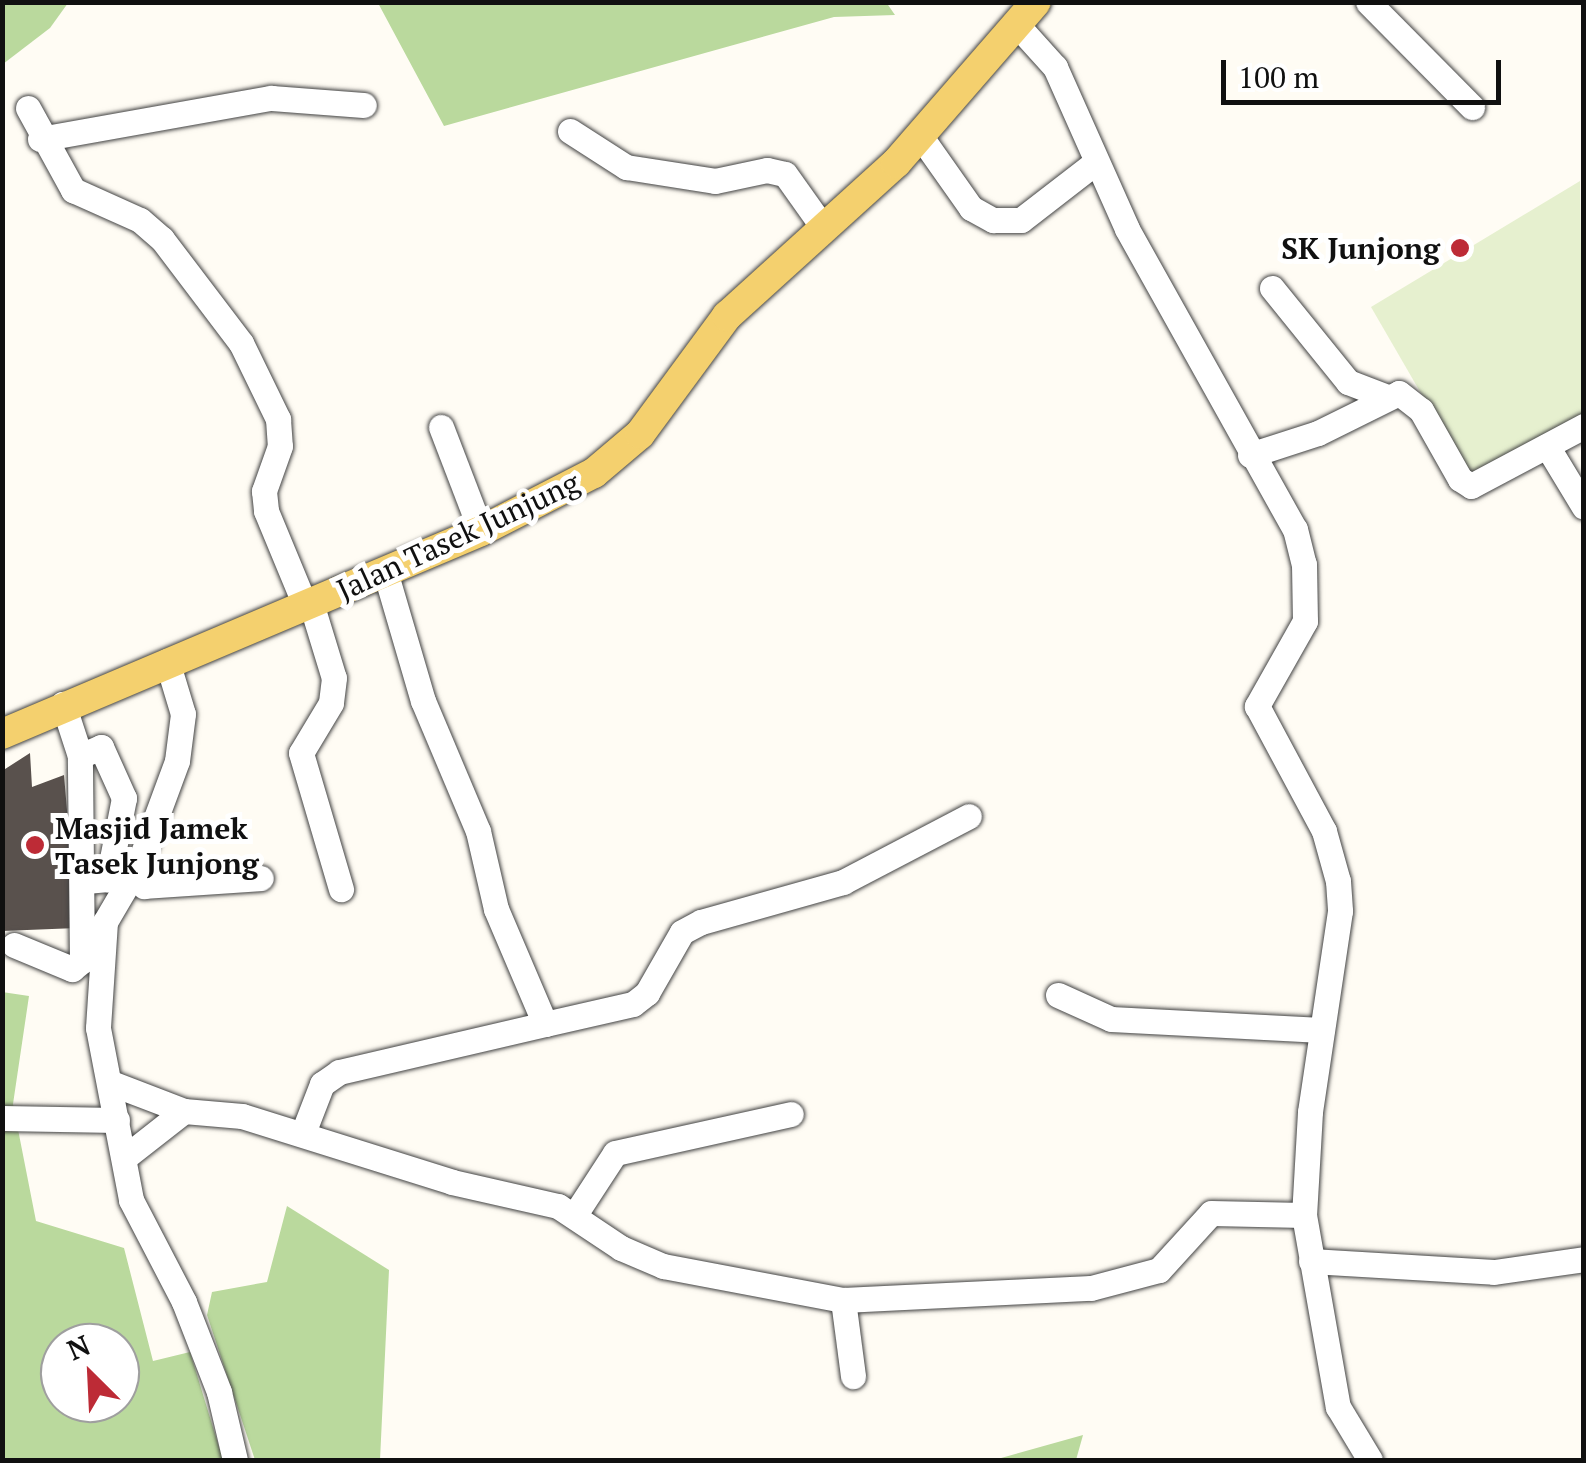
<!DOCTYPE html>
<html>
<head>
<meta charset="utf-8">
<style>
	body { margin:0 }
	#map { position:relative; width:1586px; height:1463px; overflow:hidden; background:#fffcf4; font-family:"PT Serif",serif }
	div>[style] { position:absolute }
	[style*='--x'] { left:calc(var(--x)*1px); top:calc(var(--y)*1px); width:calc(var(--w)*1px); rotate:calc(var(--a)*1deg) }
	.forest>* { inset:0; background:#bad99d }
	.pitch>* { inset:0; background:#e6f0cf }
	.building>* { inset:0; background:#59514d }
	.roads { filter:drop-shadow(0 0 2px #434343) drop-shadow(0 0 2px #434343) }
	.minor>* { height:25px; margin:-12.5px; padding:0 12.5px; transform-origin:12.5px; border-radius:12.5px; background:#fff }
	.major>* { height:30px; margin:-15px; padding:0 15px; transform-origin:15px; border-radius:15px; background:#f4d06e }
	.dots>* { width:28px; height:28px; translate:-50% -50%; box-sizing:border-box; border:5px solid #fff; border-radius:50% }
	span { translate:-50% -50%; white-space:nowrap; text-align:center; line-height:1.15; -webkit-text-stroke:10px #fff; paint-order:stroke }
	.poi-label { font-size:30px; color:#101010; font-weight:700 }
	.right { translate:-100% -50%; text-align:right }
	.left { translate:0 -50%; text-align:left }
	.street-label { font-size:30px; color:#101010 }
	.frame { position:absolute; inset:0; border:5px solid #101010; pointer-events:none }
	.north { position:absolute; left:40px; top:1323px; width:100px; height:100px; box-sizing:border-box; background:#fff; border:2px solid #9f9f9f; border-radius:50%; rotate:336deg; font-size:28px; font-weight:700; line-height:40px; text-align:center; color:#101010 }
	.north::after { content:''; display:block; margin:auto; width:35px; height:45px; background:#bd2b36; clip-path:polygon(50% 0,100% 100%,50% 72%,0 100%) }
	.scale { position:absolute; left:1221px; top:60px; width:280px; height:45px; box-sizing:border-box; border:5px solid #101010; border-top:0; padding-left:12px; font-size:30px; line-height:35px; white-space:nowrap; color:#101010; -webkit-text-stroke:8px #fff; paint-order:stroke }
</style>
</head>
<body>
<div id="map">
	<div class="forest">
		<i style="clip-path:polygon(3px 2px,68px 2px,68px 3px,50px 28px,3px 64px)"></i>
		<i style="clip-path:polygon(886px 2px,895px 15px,834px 17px,444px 126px,378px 3px)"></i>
		<i style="clip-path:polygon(evenodd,2px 992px,29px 996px,13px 1104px,36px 1221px,124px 1248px,153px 1361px,190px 1352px,223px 1460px,3px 1460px,2px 992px,60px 1343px,120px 1343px,120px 1403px,60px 1403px,60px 1343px)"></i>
		<i style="clip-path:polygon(287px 1206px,389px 1270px,380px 1460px,255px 1460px,207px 1315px,212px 1292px,267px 1282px)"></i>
		<i style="clip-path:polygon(1083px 1435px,1076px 1460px,994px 1460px)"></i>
	</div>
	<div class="pitch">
		<i style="clip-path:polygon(1580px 181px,1583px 414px,1470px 478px,1371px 307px)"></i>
	</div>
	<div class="building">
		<i style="clip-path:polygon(30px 753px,32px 787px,64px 775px,77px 928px,2px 931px,2px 771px)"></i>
	</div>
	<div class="roads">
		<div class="minor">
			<i style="--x:1368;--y:2;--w:148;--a:45.3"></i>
			<i style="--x:1017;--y:25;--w:57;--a:47.9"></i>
			<i style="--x:1055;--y:67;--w:177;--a:66"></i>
			<i style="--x:1127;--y:229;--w:344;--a:60.8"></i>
			<i style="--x:1295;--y:529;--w:36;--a:76"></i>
			<i style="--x:1304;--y:564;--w:57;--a:89"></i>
			<i style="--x:1305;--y:621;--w:98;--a:119.5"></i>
			<i style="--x:1257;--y:706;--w:142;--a:61.8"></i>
			<i style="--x:1324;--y:831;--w:52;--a:74.4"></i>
			<i style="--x:1338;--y:881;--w:30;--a:86"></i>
			<i style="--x:1340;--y:911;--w:203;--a:98.5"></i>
			<i style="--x:1310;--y:1112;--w:103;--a:93.3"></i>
			<i style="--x:1304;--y:1215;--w:195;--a:80"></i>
			<i style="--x:1338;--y:1407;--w:62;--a:58.9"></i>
			<i style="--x:28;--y:108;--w:94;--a:61.2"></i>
			<i style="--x:73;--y:190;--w:73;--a:24.1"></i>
			<i style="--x:140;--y:220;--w:29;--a:41"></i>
			<i style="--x:162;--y:239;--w:131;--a:52.8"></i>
			<i style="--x:241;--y:343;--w:85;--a:64"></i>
			<i style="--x:278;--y:419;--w:27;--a:86"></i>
			<i style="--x:280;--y:446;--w:48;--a:109.6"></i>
			<i style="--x:264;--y:491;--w:20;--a:84"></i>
			<i style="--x:266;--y:511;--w:102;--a:67.5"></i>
			<i style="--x:570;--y:131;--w:67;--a:32.7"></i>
			<i style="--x:626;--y:167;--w:90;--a:8.9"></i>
			<i style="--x:715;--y:181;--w:53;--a:-11.9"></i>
			<i style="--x:767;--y:170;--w:18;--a:13"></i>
			<i style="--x:785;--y:174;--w:64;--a:54.6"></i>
			<i style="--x:921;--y:137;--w:87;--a:54.8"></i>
			<i style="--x:971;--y:208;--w:25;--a:29"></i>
			<i style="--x:993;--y:220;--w:28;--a:0"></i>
			<i style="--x:1021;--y:220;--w:95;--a:-37.7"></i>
			<i style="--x:40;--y:139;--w:235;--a:-10.1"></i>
			<i style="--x:271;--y:98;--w:93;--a:4.3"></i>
			<i style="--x:1272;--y:288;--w:121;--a:51"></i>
			<i style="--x:1348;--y:382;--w:39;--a:21"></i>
			<i style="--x:441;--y:427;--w:111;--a:69"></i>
			<i style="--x:1547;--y:446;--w:71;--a:58.8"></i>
			<i style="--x:1250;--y:455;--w:71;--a:-17.9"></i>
			<i style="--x:1318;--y:433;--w:90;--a:-26.3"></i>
			<i style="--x:1399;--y:393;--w:28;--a:38"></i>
			<i style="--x:1421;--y:410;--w:79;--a:60.5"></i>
			<i style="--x:1460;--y:479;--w:13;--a:32"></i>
			<i style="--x:1471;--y:486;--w:128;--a:-28"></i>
			<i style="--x:311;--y:603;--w:78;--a:73"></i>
			<i style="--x:334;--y:678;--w:25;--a:97"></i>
			<i style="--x:331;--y:703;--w:58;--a:121"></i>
			<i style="--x:301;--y:753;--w:142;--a:73.6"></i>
			<i style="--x:167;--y:661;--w:55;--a:73.2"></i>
			<i style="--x:183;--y:714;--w:47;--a:97.3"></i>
			<i style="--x:177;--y:761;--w:110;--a:110.3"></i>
			<i style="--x:139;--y:864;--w:67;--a:120.4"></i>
			<i style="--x:105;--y:922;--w:106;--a:93.8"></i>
			<i style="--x:98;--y:1028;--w:175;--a:79.1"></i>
			<i style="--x:131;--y:1200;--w:115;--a:62.5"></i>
			<i style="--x:184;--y:1302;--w:97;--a:68.7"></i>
			<i style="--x:219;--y:1392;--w:70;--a:76.8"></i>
			<i style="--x:80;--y:756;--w:23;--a:-23"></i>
			<i style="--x:101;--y:747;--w:56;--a:65.7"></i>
			<i style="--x:124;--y:798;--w:83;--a:101.2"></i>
			<i style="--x:108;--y:879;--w:25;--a:175"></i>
			<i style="--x:132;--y:873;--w:18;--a:47"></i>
			<i style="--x:144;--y:886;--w:117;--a:-3.9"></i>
			<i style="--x:14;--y:945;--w:63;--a:22.5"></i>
			<i style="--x:72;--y:969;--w:13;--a:-39"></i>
			<i style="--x:82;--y:961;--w:205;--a:-90.6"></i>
			<i style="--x:80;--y:756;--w:55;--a:-108.1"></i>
			<i style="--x:1058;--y:995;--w:58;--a:24.4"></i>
			<i style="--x:1111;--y:1019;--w:211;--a:3"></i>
			<i style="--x:545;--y:1024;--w:90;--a:-12.8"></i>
			<i style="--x:633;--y:1004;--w:18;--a:-38"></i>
			<i style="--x:647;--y:993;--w:70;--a:-60.2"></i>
			<i style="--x:682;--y:932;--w:21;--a:-28"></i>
			<i style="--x:701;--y:922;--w:148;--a:-15.7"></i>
			<i style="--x:843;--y:882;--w:142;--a:-27.6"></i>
			<i style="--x:111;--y:1083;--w:78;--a:21"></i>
			<i style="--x:2;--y:1118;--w:115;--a:1"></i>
			<i style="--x:303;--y:1133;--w:53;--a:-68.8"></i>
			<i style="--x:322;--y:1084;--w:21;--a:-35"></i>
			<i style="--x:339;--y:1072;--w:212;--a:-13.1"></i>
			<i style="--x:545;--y:1024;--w:125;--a:-113.1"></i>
			<i style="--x:496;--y:909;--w:80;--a:-103"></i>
			<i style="--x:478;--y:831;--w:141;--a:-112.9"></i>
			<i style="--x:423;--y:701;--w:135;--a:-106.3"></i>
			<i style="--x:124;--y:1158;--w:76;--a:-38.1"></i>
			<i style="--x:184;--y:1111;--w:58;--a:4.9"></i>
			<i style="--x:242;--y:1116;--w:220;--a:17.4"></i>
			<i style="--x:452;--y:1182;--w:109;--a:12.8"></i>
			<i style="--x:558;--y:1206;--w:76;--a:33.7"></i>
			<i style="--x:621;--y:1248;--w:46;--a:23.2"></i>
			<i style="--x:663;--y:1266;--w:183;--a:10.7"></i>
			<i style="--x:843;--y:1300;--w:248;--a:-2.8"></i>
			<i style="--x:1091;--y:1288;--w:70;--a:-14.8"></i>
			<i style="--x:1159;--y:1270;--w:77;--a:-47.6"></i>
			<i style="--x:1211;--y:1213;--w:93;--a:1.2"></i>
			<i style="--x:574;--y:1216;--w:75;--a:-56.9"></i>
			<i style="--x:615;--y:1153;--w:180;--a:-12.5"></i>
			<i style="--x:1311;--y:1261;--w:183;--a:3.4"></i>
			<i style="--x:1494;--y:1272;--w:91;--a:-8.2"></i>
			<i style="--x:843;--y:1300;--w:77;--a:82.5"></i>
		</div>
		<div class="major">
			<i style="--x:2;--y:734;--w:520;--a:-22.97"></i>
			<i style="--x:481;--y:531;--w:127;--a:-27.2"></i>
			<i style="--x:594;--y:473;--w:60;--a:-40.3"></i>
			<i style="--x:640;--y:434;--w:147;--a:-53.6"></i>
			<i style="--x:727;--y:316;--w:228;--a:-42.2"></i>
			<i style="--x:896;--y:163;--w:213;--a:-49"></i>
		</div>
	</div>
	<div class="dots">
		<i style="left:1460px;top:248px;background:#bd2b36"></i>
		<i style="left:35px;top:845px;background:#bd2b36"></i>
	</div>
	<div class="poi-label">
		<span class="right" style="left:1440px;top:248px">SK Junjong</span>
		<span class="left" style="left:55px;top:845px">Masjid Jamek<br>Tasek Junjong</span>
	</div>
	<div class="street-label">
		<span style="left:458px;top:536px;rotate:-25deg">Jalan Tasek Junjung</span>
	</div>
	<div class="frame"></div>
	<div class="north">N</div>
	<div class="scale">100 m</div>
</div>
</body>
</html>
